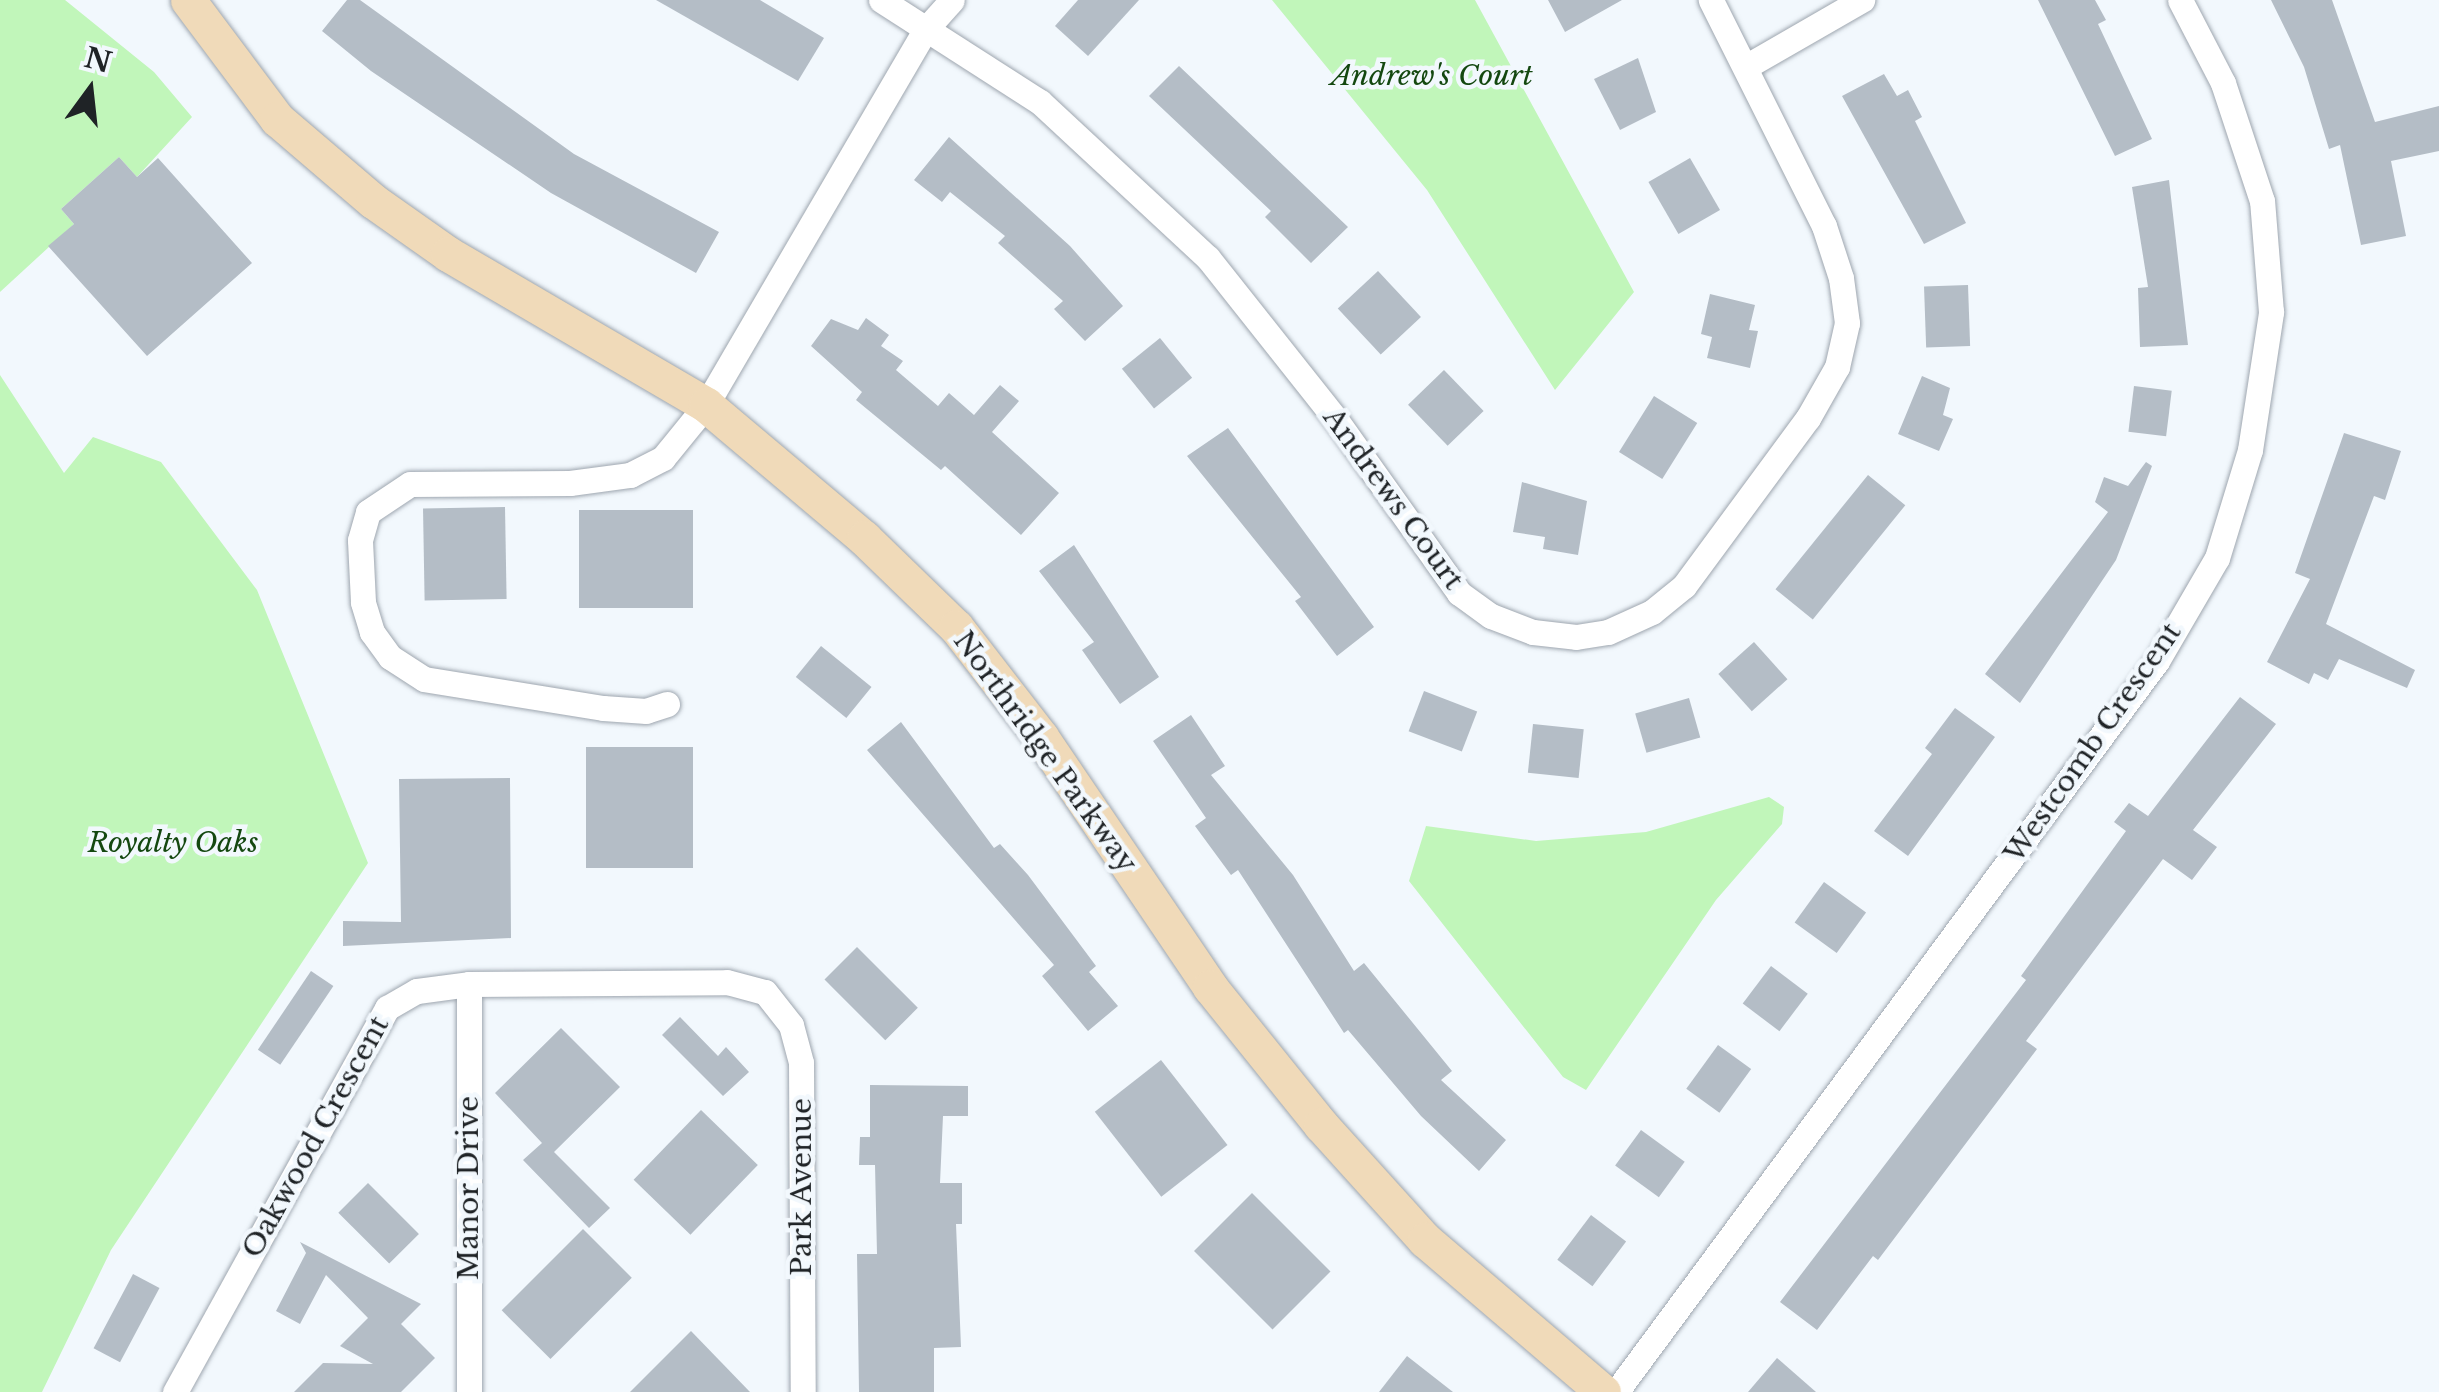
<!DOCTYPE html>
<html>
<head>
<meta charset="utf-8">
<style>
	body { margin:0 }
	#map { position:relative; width:2439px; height:1392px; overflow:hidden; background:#f2f8fd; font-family:"Libre Baskerville",serif }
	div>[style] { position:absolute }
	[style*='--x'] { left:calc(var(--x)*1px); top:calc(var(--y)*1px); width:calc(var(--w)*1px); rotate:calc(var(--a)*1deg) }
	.green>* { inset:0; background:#c1f6ba }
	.building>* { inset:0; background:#b4bdc6; transform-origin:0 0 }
	.roads { filter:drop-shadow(0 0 2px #9ea6af) drop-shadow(0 0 2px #9ea6af) }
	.street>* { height:25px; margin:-12.5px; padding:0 12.5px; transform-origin:12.5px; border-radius:12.5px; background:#fff }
	.secondary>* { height:35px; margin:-17.5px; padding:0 17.5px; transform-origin:17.5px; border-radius:17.5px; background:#f0dab9 }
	span { translate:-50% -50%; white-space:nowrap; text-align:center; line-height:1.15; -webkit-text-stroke:9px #f2f8fd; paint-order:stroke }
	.park-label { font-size:28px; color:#144810; font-style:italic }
	.street-label { font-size:28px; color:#1f2326 }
	.north { position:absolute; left:40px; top:40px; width:100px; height:100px; -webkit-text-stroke:8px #f2f8fd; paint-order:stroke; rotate:15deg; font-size:28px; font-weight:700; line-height:40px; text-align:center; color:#1f2326 }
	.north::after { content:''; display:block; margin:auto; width:35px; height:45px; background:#1f2326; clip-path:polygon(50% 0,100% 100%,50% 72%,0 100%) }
</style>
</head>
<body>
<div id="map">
	<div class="green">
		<i style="clip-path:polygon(0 0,65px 0,154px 72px,192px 117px,137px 177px,119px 157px,61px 209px,74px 224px,0 292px)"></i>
		<i style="clip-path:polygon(1272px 0,1475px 0,1634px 292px,1555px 390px,1427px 190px)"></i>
		<i style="clip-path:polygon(0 375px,64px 473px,93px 437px,161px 462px,257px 590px,368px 863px,111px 1250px,42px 1392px,0 1392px)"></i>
		<i style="clip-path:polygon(1769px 797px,1784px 807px,1782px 824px,1716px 900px,1586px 1090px,1563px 1077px,1409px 881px,1426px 826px,1536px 841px,1646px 832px)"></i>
	</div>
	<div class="building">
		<i style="clip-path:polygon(347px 0,360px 0,574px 154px,719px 232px,696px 273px,551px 193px,371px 71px,322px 31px)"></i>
		<i style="clip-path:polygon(656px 0,760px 0,824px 38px,798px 81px)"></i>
		<i style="clip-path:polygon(1078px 0,1139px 0,1088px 56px,1055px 26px)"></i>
		<i style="clip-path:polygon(1548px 0,1622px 0,1565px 32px)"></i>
		<i style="clip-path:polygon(2038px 0,2095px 0,2106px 20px,2098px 24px,2152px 139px,2115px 156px)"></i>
		<i style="clip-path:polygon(2271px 0,2332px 0,2375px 122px,2439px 106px,2439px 151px,2391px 161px,2406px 236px,2361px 245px,2340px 145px,2329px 149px,2304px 67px)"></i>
		<i style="clip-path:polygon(1638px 58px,1656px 112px,1620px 130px,1594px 79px)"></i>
		<i style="clip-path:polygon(1179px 66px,1348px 227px,1311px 263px,1265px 217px,1271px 211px,1149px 96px)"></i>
		<i style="clip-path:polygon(1884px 74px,1897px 96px,1908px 90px,1922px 117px,1915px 121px,1966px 223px,1924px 244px,1842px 96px)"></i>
		<i style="clip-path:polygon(949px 137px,1070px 246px,1123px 306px,1085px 341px,1054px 309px,1063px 301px,998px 243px,1005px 236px,950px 192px,942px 202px,914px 180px)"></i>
		<i style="clip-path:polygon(119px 157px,137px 177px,158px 158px,252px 263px,147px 356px,48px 246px,74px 224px,61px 209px)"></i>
		<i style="left:1690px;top:158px;width:60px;height:48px;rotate:60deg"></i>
		<i style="clip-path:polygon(2169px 180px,2188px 345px,2140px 347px,2138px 288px,2148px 287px,2132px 187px)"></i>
		<i style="left:1378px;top:271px;width:63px;height:55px;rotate:47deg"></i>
		<i style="left:1968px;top:285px;width:61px;height:44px;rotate:88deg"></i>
		<i style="clip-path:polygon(1710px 294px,1755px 305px,1749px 330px,1758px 331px,1750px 368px,1707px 358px,1712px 337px,1701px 334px)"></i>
		<i style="clip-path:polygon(866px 318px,889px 335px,881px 346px,903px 361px,896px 370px,938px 406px,949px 393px,974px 415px,1000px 385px,1019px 401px,992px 432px,1059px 493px,1021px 535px,945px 466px,941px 470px,856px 400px,862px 392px,811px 346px,831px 319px,858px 330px)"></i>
		<i style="left:1160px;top:338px;width:51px;height:49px;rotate:51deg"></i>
		<i style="left:1444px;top:370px;width:57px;height:50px;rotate:46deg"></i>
		<i style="clip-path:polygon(1922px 376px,1950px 388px,1943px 415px,1953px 419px,1939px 451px,1898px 434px)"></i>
		<i style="left:2134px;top:386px;width:38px;height:46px;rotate:7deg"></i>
		<i style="left:1654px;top:396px;width:51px;height:66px;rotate:32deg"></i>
		<i style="clip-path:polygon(1228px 428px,1374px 627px,1337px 656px,1295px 601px,1301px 597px,1187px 456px)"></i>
		<i style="clip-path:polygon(2344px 433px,2401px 451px,2385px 500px,2374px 496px,2326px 624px,2415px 670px,2407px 688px,2339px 659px,2328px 680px,2314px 673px,2309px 684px,2267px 662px,2310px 579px,2295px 573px)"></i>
		<i style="clip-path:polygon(2146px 462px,2152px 466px,2116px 560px,2020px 703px,1985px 674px,2108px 512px,2095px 502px,2104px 477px,2128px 486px)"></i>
		<i style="left:1868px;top:475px;width:48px;height:147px;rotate:39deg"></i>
		<i style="clip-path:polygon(1522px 482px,1587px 501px,1578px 555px,1543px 549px,1545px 537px,1513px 532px)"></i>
		<i style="left:505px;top:507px;width:92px;height:82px;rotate:89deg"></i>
		<i style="left:579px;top:510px;width:114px;height:98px"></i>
		<i style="clip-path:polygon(1074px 545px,1159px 677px,1120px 704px,1082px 650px,1094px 642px,1039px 571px)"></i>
		<i style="left:1754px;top:642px;width:50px;height:48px;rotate:48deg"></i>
		<i style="left:821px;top:646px;width:65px;height:40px;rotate:39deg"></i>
		<i style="left:1424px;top:691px;width:57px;height:43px;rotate:21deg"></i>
		<i style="clip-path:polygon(2240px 697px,2276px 724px,2193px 830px,2217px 847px,2192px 880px,2163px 859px,2026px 1041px,2037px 1049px,1878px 1260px,1873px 1256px,1817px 1330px,1780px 1302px,2026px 980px,2021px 976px,2126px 831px,2114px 822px,2129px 803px,2148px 816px)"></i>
		<i style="left:1689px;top:698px;width:41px;height:56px;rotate:74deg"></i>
		<i style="clip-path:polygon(1955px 708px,1995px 737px,1908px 856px,1874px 831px,1932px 754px,1925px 748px)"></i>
		<i style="clip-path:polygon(1191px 715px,1225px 766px,1211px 775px,1293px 875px,1354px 971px,1364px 963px,1452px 1071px,1441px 1080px,1506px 1140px,1479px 1171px,1421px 1116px,1348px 1030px,1344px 1033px,1238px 870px,1231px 875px,1195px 826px,1206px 818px,1153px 741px)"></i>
		<i style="clip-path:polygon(901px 722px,994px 848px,1000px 844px,1028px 875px,1096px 966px,1089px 972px,1118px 1006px,1088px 1031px,1042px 976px,1054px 965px,867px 750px)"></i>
		<i style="left:1533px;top:724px;width:51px;height:49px;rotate:6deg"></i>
		<i style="left:586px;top:747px;width:107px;height:121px"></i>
		<i style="clip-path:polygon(510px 778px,511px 938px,343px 946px,343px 921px,401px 922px,399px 779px)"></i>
		<i style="left:1824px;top:882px;width:52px;height:50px;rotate:36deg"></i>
		<i style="left:857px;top:947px;width:86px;height:46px;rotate:45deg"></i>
		<i style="left:1771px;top:966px;width:46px;height:47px;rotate:37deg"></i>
		<i style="left:311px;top:971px;width:27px;height:95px;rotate:34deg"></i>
		<i style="clip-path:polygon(680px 1017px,718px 1056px,726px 1047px,749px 1072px,723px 1096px,662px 1035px)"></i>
		<i style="clip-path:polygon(561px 1028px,620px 1087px,554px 1152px,610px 1208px,589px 1228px,523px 1160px,542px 1143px,495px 1093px)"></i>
		<i style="left:1718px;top:1045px;width:41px;height:54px;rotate:36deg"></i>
		<i style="left:1161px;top:1060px;width:108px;height:84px;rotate:52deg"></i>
		<i style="clip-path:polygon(870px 1085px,968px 1086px,968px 1116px,943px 1116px,940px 1183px,962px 1183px,962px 1224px,956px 1224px,961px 1347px,934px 1348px,934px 1392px,859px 1392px,857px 1254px,877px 1254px,875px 1165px,859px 1165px,860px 1137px,870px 1137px)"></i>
		<i style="left:701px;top:1110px;width:79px;height:97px;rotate:44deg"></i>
		<i style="left:1641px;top:1130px;width:54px;height:44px;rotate:36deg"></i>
		<i style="left:368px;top:1183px;width:72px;height:42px;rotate:45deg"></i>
		<i style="left:1252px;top:1193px;width:111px;height:82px;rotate:45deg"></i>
		<i style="left:1591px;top:1215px;width:44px;height:56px;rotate:37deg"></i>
		<i style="left:583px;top:1229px;width:69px;height:115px;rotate:45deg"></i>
		<i style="clip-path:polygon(300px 1242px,421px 1304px,401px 1324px,435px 1358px,401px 1392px,294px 1392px,323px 1363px,373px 1364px,340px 1346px,368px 1318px,326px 1275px,300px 1324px,276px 1311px,306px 1253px)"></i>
		<i style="left:133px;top:1274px;width:30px;height:84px;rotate:28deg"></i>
		<i style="clip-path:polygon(691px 1331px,750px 1392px,630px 1392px)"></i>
		<i style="clip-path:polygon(1407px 1356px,1453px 1392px,1379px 1392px)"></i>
		<i style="clip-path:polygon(1777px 1358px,1816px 1392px,1748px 1392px)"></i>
	</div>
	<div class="roads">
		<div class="street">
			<i style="--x:881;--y:0;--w:189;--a:32.7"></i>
			<i style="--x:1040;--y:102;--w:229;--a:42.9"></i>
			<i style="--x:1208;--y:258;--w:203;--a:51.6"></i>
			<i style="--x:1334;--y:417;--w:216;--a:54.6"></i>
			<i style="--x:1459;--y:593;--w:39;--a:36"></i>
			<i style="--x:1491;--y:616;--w:45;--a:20.9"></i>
			<i style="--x:1533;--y:632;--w:43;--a:6.6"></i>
			<i style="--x:1576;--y:637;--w:32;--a:-9"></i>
			<i style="--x:1608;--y:632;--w:48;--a:-24.4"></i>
			<i style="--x:1652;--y:612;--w:41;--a:-39.1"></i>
			<i style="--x:1684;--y:586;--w:209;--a:-53.6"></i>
			<i style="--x:1808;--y:418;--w:59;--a:-60.4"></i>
			<i style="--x:1837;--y:367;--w:45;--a:-77.2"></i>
			<i style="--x:1847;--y:323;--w:45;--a:-97.6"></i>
			<i style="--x:1841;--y:278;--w:55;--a:-108.1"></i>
			<i style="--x:1824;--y:226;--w:253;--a:-116.6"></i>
			<i style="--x:1747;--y:66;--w:133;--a:-29.9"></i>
			<i style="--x:667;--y:704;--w:22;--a:162"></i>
			<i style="--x:646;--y:711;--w:43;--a:-176"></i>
			<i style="--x:603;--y:708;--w:181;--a:-170.8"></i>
			<i style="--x:424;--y:679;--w:40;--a:-147.1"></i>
			<i style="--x:390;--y:657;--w:31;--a:-126"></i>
			<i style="--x:372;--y:632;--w:31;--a:-107"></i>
			<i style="--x:363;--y:602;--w:62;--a:-92.8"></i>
			<i style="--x:360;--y:540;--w:29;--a:-74"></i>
			<i style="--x:368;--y:512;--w:50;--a:-33.7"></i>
			<i style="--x:410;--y:484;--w:160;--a:-0.4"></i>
			<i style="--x:570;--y:483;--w:61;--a:-7.6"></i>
			<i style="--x:630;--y:475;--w:37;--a:-27"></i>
			<i style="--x:663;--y:458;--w:68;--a:-50.9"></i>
			<i style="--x:706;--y:405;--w:434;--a:-59.7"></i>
			<i style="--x:925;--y:30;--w:40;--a:-48"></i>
			<i style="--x:175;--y:1392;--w:439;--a:-61.1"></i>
			<i style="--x:387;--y:1008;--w:34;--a:-30"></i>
			<i style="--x:417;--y:991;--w:52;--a:-7.7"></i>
			<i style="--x:469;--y:984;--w:258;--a:-0.4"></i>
			<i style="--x:727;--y:982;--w:39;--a:15"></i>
			<i style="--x:765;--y:992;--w:42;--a:51.8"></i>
			<i style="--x:791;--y:1025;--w:39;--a:75"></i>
			<i style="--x:801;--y:1063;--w:329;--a:89.7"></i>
			<i style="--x:469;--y:1392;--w:408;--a:-90"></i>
			<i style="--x:1616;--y:1392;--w:909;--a:-53.5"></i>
			<i style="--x:2157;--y:661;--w:119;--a:-59.8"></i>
			<i style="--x:2217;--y:558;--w:113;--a:-73"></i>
			<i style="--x:2250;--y:450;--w:140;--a:-81.3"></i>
			<i style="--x:2271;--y:312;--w:111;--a:-94.6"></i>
			<i style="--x:2262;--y:201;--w:124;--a:-108.3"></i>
			<i style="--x:2223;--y:83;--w:93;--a:-117.4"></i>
		</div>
		<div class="secondary">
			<i style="--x:188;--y:0;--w:149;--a:53.2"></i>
			<i style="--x:277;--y:119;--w:126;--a:40.5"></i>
			<i style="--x:373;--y:201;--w:92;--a:35.2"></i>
			<i style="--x:448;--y:254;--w:299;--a:30.3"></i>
			<i style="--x:706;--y:405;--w:207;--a:40.1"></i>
			<i style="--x:864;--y:538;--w:128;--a:44.1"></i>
			<i style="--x:956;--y:627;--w:139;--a:52.3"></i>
			<i style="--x:1041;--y:737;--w:302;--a:55.9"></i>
			<i style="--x:1210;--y:987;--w:177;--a:51.2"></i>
			<i style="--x:1321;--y:1125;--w:155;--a:47.9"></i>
			<i style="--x:1425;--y:1240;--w:234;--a:40.5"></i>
		</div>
	</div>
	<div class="park-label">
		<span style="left:1432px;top:76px">Andrew's Court</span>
		<span style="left:173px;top:843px">Royalty Oaks</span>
	</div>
	<div class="street-label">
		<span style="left:1393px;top:499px;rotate:54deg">Andrews Court</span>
		<span style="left:2093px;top:743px;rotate:-55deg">Westcomb Crescent</span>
		<span style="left:1045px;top:752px;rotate:54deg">Northridge Parkway</span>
		<span style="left:316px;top:1137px;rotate:-61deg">Oakwood Crescent</span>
		<span style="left:802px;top:1187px;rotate:-90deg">Park Avenue</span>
		<span style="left:469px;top:1188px;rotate:-90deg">Manor Drive</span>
	</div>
	<div class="north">N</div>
</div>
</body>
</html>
